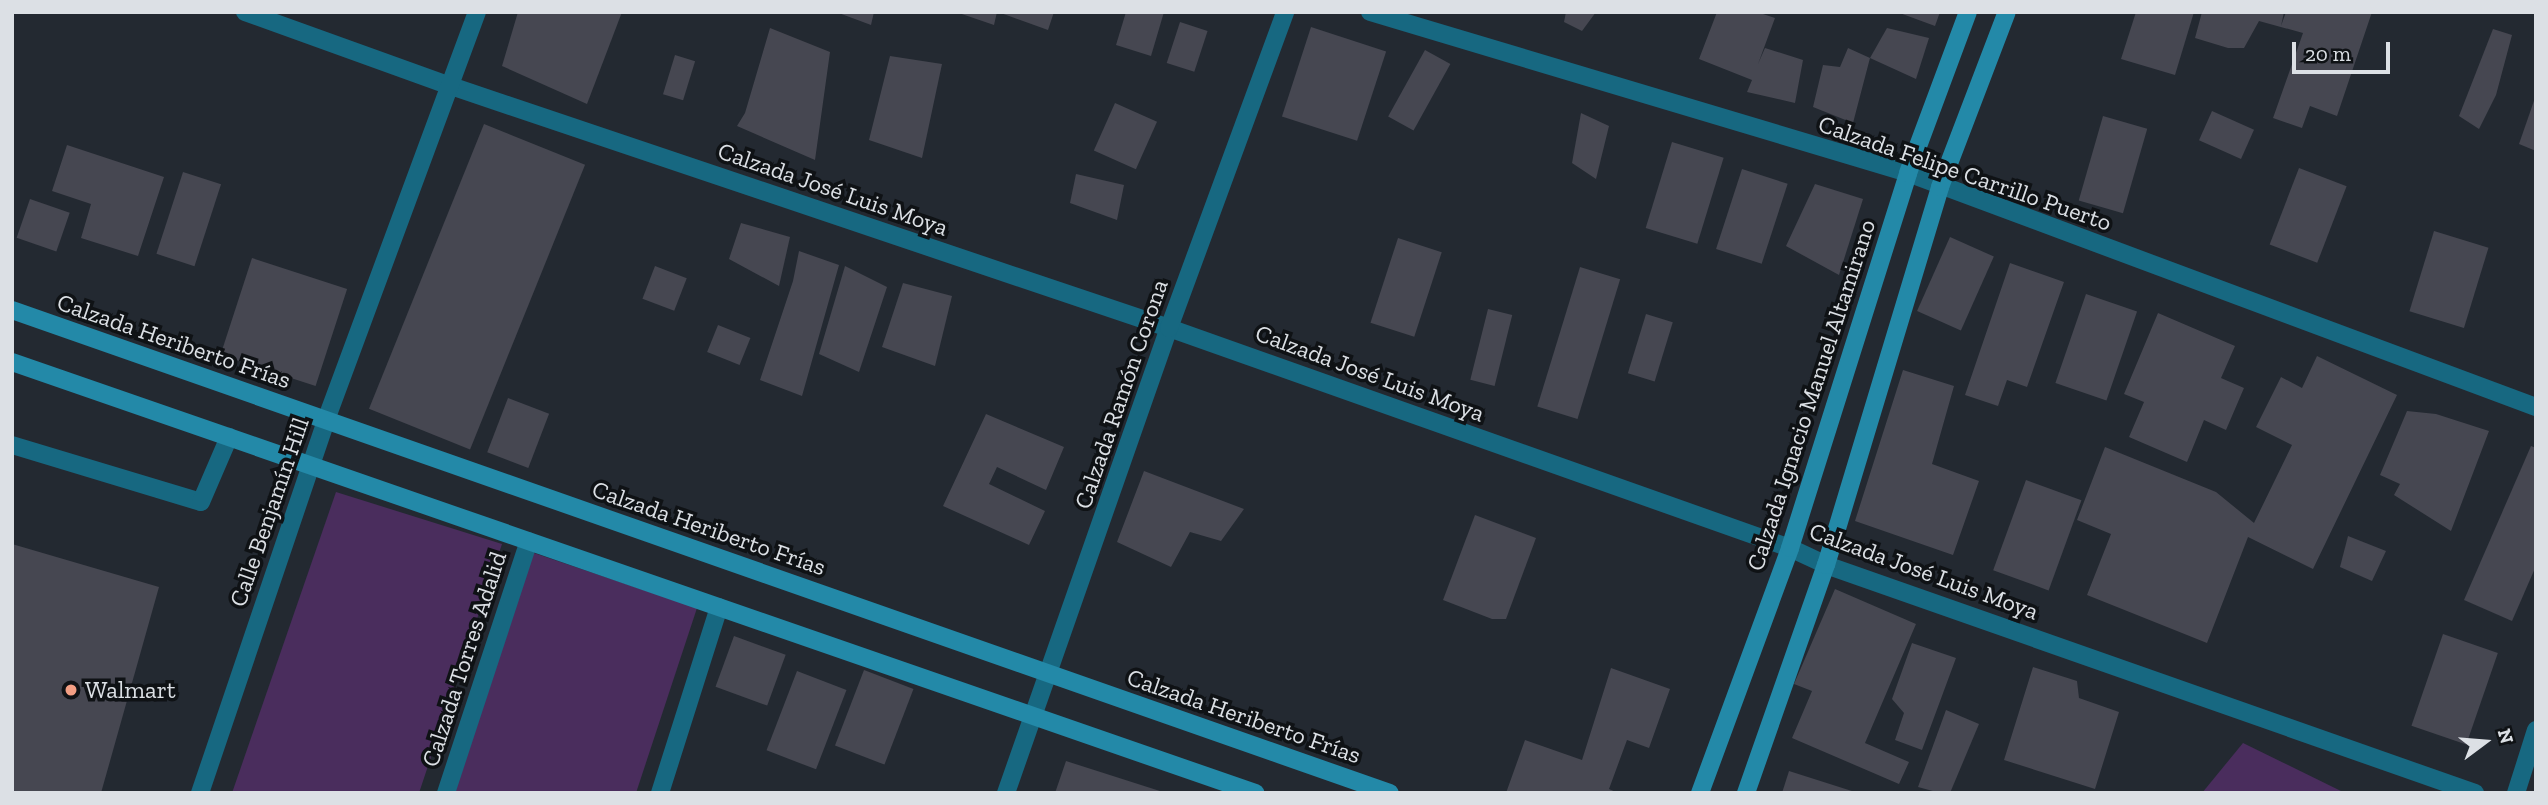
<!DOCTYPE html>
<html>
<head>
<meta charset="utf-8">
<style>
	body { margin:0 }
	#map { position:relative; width:2548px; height:805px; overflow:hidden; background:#232931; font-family:"Zilla Slab",serif }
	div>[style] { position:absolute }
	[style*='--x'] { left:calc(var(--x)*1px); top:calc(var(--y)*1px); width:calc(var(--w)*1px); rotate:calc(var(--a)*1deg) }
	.green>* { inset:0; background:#4a2d5d }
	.building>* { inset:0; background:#464751; transform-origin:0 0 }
	.lane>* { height:18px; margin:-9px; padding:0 9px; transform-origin:9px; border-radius:9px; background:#176881 }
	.street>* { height:18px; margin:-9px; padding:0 9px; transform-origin:9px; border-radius:9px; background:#176881 }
	.secondary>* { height:18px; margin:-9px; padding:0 9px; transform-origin:9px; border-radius:9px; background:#2389a8 }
	.dots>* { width:19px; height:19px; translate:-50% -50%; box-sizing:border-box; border:4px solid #0f1215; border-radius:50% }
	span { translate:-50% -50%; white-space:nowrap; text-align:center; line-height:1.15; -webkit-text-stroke:7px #0f1215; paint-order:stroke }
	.street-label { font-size:24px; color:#dce0e5 }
	.poi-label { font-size:24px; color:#dce0e5 }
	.left { translate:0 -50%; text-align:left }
	.frame { position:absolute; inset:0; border:14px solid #dce0e5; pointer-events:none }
	.north { position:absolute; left:2450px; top:707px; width:70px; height:70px; -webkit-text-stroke:5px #0f1215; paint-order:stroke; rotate:74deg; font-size:19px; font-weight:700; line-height:28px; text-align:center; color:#dce0e5 }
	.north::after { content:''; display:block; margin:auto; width:24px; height:32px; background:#dce0e5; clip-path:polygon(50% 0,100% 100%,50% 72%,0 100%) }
	.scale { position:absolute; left:2292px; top:42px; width:98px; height:32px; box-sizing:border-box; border:4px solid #dce0e5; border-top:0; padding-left:9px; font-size:21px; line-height:24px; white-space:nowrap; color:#dce0e5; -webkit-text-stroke:5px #0f1215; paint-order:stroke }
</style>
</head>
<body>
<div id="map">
	<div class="green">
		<i style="clip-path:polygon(336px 492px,502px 544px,419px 793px,232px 793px)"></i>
		<i style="clip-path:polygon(531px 552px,697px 608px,636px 793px,438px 793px)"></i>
		<i style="clip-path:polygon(2243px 743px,2343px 792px,2343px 793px,2202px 793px)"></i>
	</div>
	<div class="building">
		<i style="clip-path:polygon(518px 12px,622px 12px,587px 104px,502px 66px)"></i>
		<i style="clip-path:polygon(836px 12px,874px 12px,871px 25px)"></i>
		<i style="clip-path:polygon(956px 12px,997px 12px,994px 25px)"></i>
		<i style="clip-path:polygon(998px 12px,1054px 12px,1048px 30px)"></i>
		<i style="clip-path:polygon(1126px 12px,1164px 12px,1151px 56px,1116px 45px)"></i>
		<i style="clip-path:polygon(1566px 12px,1596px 12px,1582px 31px,1564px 22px)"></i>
		<i style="clip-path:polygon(1717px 12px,1757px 12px,1775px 18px,1758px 64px,1765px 48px,1803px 60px,1795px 103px,1747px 92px,1752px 80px,1699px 59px)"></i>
		<i style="clip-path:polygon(1897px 12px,1940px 12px,1935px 26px)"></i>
		<i style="clip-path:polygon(2136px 12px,2194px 12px,2175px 75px,2121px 59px)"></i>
		<i style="clip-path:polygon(2202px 12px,2284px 12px,2281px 26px,2286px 12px,2372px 12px,2337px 116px,2310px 106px,2302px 128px,2273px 118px,2303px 33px,2259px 21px,2244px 48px,2228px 48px,2195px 38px)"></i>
		<i style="left:1180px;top:22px;width:29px;height:43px;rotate:18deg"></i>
		<i style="left:1311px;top:27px;width:79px;height:94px;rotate:18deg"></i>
		<i style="clip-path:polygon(770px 28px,830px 52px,815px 160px,737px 126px,745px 113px)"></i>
		<i style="clip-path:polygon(1887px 28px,1929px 38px,1916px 79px,1870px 58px)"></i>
		<i style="clip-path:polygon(2493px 29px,2512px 35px,2496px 95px,2479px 129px,2459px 116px)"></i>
		<i style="clip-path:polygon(1848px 48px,1870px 58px,1853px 123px,1813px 107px,1823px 65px,1840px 67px)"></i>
		<i style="left:1425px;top:50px;width:29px;height:76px;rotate:29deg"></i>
		<i style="left:675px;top:55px;width:21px;height:41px;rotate:17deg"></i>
		<i style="clip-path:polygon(890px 56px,942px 64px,922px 158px,869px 140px)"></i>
		<i style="clip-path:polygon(2536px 95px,2536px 151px,2519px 144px)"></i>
		<i style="left:1115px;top:103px;width:46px;height:52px;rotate:24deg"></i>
		<i style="left:2212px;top:111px;width:46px;height:32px;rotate:24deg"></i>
		<i style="clip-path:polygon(1581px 113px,1609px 126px,1596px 179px,1572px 163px)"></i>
		<i style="left:2103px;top:116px;width:46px;height:88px;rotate:16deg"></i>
		<i style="left:484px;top:124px;width:109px;height:307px;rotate:22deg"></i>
		<i style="left:1672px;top:142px;width:54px;height:90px;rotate:17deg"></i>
		<i style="clip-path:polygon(67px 145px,164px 177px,138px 256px,81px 238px,91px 204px,52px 191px)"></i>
		<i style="left:2299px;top:168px;width:51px;height:82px;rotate:21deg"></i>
		<i style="left:1742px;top:169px;width:48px;height:84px;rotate:18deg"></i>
		<i style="left:183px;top:172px;width:40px;height:86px;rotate:18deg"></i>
		<i style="clip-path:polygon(1076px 174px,1124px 185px,1117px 220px,1070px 203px)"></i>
		<i style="clip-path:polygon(1815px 184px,1863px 199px,1839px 275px,1786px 246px)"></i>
		<i style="left:30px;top:199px;width:42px;height:41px;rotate:19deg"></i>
		<i style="clip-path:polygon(741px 223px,790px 237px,779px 286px,729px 259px)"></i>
		<i style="left:2434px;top:231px;width:57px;height:84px;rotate:17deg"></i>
		<i style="left:1950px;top:237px;width:48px;height:81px;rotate:24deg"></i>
		<i style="left:1398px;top:238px;width:46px;height:89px;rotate:18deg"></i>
		<i style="clip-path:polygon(799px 251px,839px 265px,802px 396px,760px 380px,793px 281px)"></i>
		<i style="left:252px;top:258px;width:100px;height:102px;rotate:18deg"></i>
		<i style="clip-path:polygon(2010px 263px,2064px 282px,2027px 387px,2007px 380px,1998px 406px,1965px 395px)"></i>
		<i style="left:655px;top:266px;width:34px;height:35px;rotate:21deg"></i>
		<i style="clip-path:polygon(845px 266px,887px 287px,859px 372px,819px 354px)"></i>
		<i style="left:1580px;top:267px;width:42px;height:146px;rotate:17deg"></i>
		<i style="clip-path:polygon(903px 283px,952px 296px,935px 366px,882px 347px)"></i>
		<i style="left:2086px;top:294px;width:54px;height:94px;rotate:19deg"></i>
		<i style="left:1488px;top:309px;width:25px;height:73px;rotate:14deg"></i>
		<i style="clip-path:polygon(2158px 313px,2235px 346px,2221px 378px,2244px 388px,2226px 430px,2204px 420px,2187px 462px,2129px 437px,2144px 402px,2124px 394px)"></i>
		<i style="left:1646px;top:314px;width:28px;height:62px;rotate:17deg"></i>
		<i style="left:718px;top:325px;width:35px;height:29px;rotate:22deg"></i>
		<i style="clip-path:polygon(2317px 356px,2397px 395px,2313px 569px,2248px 537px,2207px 643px,2087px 595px,2111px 534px,2077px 520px,2105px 447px,2216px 492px,2254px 523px,2292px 445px,2256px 427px,2281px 377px,2302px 388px)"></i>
		<i style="clip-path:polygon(1903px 370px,1954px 386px,1932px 464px,1979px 481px,1953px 555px,1855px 521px)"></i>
		<i style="left:508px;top:398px;width:44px;height:58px;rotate:21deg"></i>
		<i style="clip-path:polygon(2407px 411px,2436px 414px,2489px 431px,2451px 531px,2394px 495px,2400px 484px,2380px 475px)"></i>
		<i style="clip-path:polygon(986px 414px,1064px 447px,1046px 490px,997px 467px,989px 484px,1045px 511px,1029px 545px,943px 506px)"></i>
		<i style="clip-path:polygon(2531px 446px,2536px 448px,2536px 566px,2512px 621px,2464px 600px)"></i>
		<i style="clip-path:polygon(1144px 471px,1244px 509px,1221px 541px,1190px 532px,1171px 567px,1117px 542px)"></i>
		<i style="left:2026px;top:480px;width:59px;height:96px;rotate:20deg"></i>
		<i style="clip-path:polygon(1475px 515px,1536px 538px,1506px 619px,1492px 619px,1443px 600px)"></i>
		<i style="clip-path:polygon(2348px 536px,2386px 551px,2372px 581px,2340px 567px)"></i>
		<i style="clip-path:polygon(12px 544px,159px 587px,101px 793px,12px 793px)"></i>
		<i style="clip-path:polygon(1835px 589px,1916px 624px,1865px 743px,1909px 762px,1899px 784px,1792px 738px,1812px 691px,1794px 684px)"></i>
		<i style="left:2443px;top:634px;width:58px;height:97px;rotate:19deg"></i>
		<i style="left:734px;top:636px;width:55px;height:54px;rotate:20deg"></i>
		<i style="clip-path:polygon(1912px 643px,1956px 658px,1922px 750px,1895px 740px,1904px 713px,1892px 699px)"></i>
		<i style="clip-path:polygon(2033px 667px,2077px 681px,2079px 698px,2119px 712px,2095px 789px,2004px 760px)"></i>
		<i style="clip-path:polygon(1611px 668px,1670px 689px,1649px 748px,1627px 740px,1609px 789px,1618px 793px,1506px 793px,1525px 740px,1582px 760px)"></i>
		<i style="left:864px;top:670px;width:53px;height:81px;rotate:21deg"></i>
		<i style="left:797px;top:671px;width:53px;height:85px;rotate:21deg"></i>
		<i style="clip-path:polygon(1946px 710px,1979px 724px,1950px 793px,1940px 793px,1918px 787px)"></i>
		<i style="clip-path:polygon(1066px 761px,1163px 792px,1163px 793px,1055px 793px)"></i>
		<i style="clip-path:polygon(1789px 771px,1855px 792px,1855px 793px,1782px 793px)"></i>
	</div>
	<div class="lane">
		<i style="--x:12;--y:445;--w:197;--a:16.8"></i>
		<i style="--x:201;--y:502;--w:71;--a:-66.7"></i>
	</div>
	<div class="street">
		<i style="--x:245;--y:12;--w:219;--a:19.8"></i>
		<i style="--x:451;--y:86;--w:758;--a:18.63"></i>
		<i style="--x:1169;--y:328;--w:659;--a:19.51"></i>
		<i style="--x:1790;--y:548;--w:40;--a:25"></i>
		<i style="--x:1826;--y:565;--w:688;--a:19.36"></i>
		<i style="--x:1370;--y:12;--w:562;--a:16.66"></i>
		<i style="--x:1908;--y:173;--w:670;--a:20.44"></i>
		<i style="--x:200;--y:793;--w:394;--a:-71.3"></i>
		<i style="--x:326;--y:420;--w:435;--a:-69.7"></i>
		<i style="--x:446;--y:793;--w:265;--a:-71.8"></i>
		<i style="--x:660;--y:793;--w:195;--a:-72.4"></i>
		<i style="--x:1006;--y:793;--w:493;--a:-70.7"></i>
		<i style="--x:1169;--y:328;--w:337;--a:-69.8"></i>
		<i style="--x:2516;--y:793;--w:66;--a:-72.4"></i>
	</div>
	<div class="secondary">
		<i style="--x:12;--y:310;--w:1460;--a:19.32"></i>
		<i style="--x:12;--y:362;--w:1316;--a:19.12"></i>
		<i style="--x:1700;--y:793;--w:261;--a:-69.8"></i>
		<i style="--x:1790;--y:548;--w:393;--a:-72.5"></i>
		<i style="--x:1908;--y:173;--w:172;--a:-69.6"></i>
		<i style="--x:1746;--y:793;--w:242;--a:-70.7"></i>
		<i style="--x:1826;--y:565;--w:395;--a:-73.2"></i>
		<i style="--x:1940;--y:187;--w:187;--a:-69.1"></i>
	</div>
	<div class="dots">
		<i style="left:71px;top:690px;background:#f39f84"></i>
	</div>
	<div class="street-label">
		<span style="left:1965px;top:173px;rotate:19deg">Calzada Felipe Carrillo Puerto</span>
		<span style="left:833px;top:189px;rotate:19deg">Calzada José Luis Moya</span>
		<span style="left:174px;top:341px;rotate:19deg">Calzada Heriberto Frías</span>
		<span style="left:1370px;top:373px;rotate:20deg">Calzada José Luis Moya</span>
		<span style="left:1121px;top:394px;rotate:-71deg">Calzada Ramón Corona</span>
		<span style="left:1811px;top:395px;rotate:-72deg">Calzada Ignacio Manuel Altamirano</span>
		<span style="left:269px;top:512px;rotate:-71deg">Calle Benjamín Hill</span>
		<span style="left:709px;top:528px;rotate:19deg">Calzada Heriberto Frías</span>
		<span style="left:1924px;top:571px;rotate:20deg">Calzada José Luis Moya</span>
		<span style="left:464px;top:659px;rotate:-72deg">Calzada Torres Adalid</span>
		<span style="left:1244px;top:716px;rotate:19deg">Calzada Heriberto Frías</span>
	</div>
	<div class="poi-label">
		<span class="left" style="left:85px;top:690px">Walmart</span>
	</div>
	<div class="frame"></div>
	<div class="north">N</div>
	<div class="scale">20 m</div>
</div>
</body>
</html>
